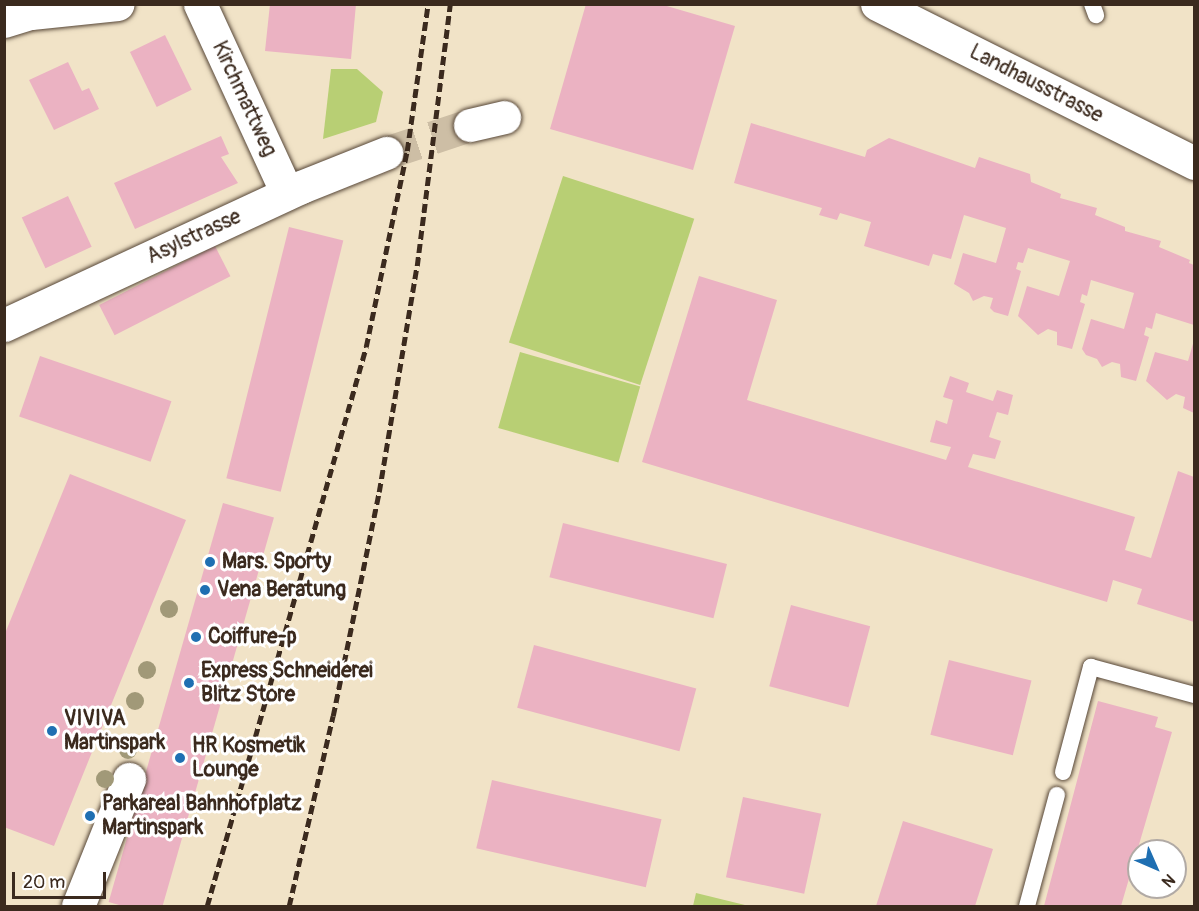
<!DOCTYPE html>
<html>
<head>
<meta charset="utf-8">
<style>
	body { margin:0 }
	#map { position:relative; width:1199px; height:911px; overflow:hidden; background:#f1e3c7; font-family:Pangolin,sans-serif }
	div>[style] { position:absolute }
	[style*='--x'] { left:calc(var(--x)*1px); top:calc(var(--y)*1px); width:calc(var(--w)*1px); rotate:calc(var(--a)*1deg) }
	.green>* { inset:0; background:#b8cf74; transform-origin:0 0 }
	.building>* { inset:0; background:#ebb2c2; transform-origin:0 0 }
	.street-tunnel>* { height:33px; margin-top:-16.5px; transform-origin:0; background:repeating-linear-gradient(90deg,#cdbea5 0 33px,transparent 0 49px) }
	.roads { filter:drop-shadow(0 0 2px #564637) drop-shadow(0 0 2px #564637) }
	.lane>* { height:16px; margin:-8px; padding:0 8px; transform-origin:8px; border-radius:8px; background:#fff }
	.street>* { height:33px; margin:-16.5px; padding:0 16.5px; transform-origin:16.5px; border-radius:16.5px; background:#fff }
	.rail>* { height:4.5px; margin-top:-2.25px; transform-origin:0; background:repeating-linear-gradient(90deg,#3b2a1e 0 9px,transparent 0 13.5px) }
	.trees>* { width:18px; height:18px; margin:-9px; border-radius:50%; background:#a19978 }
	.dots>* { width:16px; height:16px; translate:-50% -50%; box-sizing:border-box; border:3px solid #fff; border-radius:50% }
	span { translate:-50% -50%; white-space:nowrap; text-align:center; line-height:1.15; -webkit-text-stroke:6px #fff; paint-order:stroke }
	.street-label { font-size:21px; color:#3b2a1e }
	.poi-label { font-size:21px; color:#3b2a1e; font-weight:700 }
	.left { translate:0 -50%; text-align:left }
	.frame { position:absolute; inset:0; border:6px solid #3b2a1e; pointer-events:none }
	.north { position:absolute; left:1127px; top:839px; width:60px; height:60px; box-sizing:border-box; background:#fff; border:2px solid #b1aaa5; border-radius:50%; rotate:135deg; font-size:16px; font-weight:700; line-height:24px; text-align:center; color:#3b2a1e }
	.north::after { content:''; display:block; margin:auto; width:21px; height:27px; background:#1f6fb2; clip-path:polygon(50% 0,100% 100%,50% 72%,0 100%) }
	.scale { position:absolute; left:12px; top:872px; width:94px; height:27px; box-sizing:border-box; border:3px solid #3b2a1e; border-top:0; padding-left:8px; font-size:18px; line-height:21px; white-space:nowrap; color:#3b2a1e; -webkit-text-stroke:4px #fff; paint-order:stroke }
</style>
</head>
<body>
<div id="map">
	<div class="green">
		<i style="clip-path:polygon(331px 69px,357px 69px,383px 92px,376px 122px,323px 139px)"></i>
		<i style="left:563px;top:176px;width:138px;height:175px;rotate:18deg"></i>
		<i style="left:520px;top:352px;width:125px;height:79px;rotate:16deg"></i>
		<i style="clip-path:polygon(696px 893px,749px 906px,693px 906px)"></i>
	</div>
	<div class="building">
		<i style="clip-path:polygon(270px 4px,356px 4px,351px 59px,265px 51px)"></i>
		<i style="clip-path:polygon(586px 4px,660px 4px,735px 26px,693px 170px,550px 129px)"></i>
		<i style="left:165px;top:35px;width:61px;height:39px;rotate:64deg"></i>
		<i style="clip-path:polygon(68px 62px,82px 91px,89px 88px,99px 109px,54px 130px,29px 80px)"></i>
		<i style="clip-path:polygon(751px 123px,865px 157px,867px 150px,889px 138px,975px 168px,979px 157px,1030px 174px,1031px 182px,1061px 194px,1060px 198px,1097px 208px,1095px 215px,1125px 227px,1125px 231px,1161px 241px,1159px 247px,1190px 260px,1189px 263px,1194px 265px,1194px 325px,1156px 313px,1152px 329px,1146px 327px,1144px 335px,1149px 337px,1136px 381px,1121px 377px,1120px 364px,1112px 362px,1102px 367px,1097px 359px,1086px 355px,1082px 349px,1091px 319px,1124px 329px,1134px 293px,1091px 280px,1087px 296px,1082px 294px,1080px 302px,1085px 304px,1072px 349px,1057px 345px,1057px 332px,1048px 329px,1038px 335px,1018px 316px,1027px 286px,1059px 296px,1070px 261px,1028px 248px,1023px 263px,1018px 262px,1016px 269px,1021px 271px,1008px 316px,994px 312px,990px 308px,993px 298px,984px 296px,973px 301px,969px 293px,954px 284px,963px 253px,996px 263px,1006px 228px,964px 215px,951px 259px,933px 254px,929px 266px,864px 246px,871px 222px,840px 213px,837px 220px,819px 215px,822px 208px,734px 183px)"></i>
		<i style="clip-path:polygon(221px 136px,229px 154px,221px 157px,238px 183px,135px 229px,114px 183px)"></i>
		<i style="left:68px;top:196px;width:56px;height:51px;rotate:65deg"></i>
		<i style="left:289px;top:227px;width:56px;height:259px;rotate:14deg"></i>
		<i style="left:215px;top:246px;width:34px;height:130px;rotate:63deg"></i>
		<i style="clip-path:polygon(699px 276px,777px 300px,747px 400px,946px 460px,951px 447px,930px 442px,936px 420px,947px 424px,953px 400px,943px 397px,950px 376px,969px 383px,966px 392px,993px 401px,997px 390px,1013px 395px,1008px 415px,997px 412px,989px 437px,1001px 441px,995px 459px,973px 454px,968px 467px,1135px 517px,1125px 550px,1151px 558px,1178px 471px,1194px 477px,1194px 622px,1137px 604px,1142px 589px,1113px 580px,1107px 602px,642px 462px)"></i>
		<i style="clip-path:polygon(1194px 340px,1194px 413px,1183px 408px,1185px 397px,1176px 394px,1167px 400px,1146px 381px,1155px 352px,1188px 361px)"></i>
		<i style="left:40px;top:356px;width:139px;height:64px;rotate:19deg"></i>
		<i style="clip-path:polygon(70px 474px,186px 520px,54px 846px,4px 827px,4px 636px)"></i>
		<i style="left:223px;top:503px;width:53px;height:415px;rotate:16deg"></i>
		<i style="left:563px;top:523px;width:169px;height:56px;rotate:14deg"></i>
		<i style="left:791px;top:605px;width:82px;height:84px;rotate:15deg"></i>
		<i style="left:534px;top:645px;width:168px;height:65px;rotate:15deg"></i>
		<i style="left:949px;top:660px;width:85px;height:77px;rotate:14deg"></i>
		<i style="clip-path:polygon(1098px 701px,1158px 717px,1155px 727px,1172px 732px,1121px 906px,1044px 906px)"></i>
		<i style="left:492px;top:780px;width:174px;height:70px;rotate:13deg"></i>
		<i style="left:743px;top:797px;width:80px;height:82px;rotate:12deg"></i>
		<i style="clip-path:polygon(903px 821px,993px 849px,975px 906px,876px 906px)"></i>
	</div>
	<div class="street-tunnel">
		<i style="--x:386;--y:153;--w:89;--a:-18.4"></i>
	</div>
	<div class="roads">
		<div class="lane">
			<i style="--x:1092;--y:4;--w:12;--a:70"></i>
			<i style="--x:1063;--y:772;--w:109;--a:-75.1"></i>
			<i style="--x:1091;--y:667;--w:107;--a:15.2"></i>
			<i style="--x:1027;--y:906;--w:115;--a:-74.9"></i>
		</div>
		<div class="street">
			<i style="--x:200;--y:4;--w:208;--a:65.3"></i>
			<i style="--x:877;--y:4;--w:355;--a:26.6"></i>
			<i style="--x:4;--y:21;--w:28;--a:-17"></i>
			<i style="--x:31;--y:13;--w:87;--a:-5.9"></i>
			<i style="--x:470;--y:125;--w:35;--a:-13"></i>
			<i style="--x:4;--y:325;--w:327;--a:-24.9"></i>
			<i style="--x:301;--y:187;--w:92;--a:-21.8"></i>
			<i style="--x:78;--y:906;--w:137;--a:-68.1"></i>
		</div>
	</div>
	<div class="rail">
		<i style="--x:207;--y:906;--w:581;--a:-74.12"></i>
		<i style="--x:366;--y:347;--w:200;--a:-78.2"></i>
		<i style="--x:407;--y:151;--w:148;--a:-81.9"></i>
		<i style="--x:289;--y:906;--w:195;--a:-77"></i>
		<i style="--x:333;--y:716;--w:229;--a:-78.4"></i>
		<i style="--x:379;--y:492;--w:229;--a:-80.5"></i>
		<i style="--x:417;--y:266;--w:264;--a:-82.8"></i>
	</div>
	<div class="trees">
		<i style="left:169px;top:609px"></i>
		<i style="left:147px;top:670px"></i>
		<i style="left:135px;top:701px"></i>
		<i style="left:128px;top:750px"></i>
		<i style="left:105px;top:779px"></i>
	</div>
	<div class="dots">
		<i style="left:210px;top:562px;background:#1f6fb2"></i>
		<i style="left:205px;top:590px;background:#1f6fb2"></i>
		<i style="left:196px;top:637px;background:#1f6fb2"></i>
		<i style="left:189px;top:683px;background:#1f6fb2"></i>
		<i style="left:52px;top:731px;background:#1f6fb2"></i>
		<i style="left:180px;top:758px;background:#1f6fb2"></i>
		<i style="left:90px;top:816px;background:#1f6fb2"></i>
	</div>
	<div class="street-label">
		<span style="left:1036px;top:84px;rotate:27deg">Landhausstrasse</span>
		<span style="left:244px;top:99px;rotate:65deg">Kirchmattweg</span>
		<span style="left:194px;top:237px;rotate:-25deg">Asylstrasse</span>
	</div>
	<div class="poi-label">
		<span class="left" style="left:222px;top:562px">Mars. Sporty</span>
		<span class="left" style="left:217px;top:590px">Vena Beratung</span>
		<span class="left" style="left:208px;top:637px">Coiffure-p</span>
		<span class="left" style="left:201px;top:683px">Express Schneiderei<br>Blitz Store</span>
		<span class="left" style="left:64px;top:731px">VIVIVA<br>Martinspark</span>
		<span class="left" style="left:192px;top:758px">HR Kosmetik<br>Lounge</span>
		<span class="left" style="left:102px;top:816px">Parkareal Bahnhofplatz<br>Martinspark</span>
	</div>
	<div class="frame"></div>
	<div class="north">N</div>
	<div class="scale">20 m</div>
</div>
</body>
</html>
